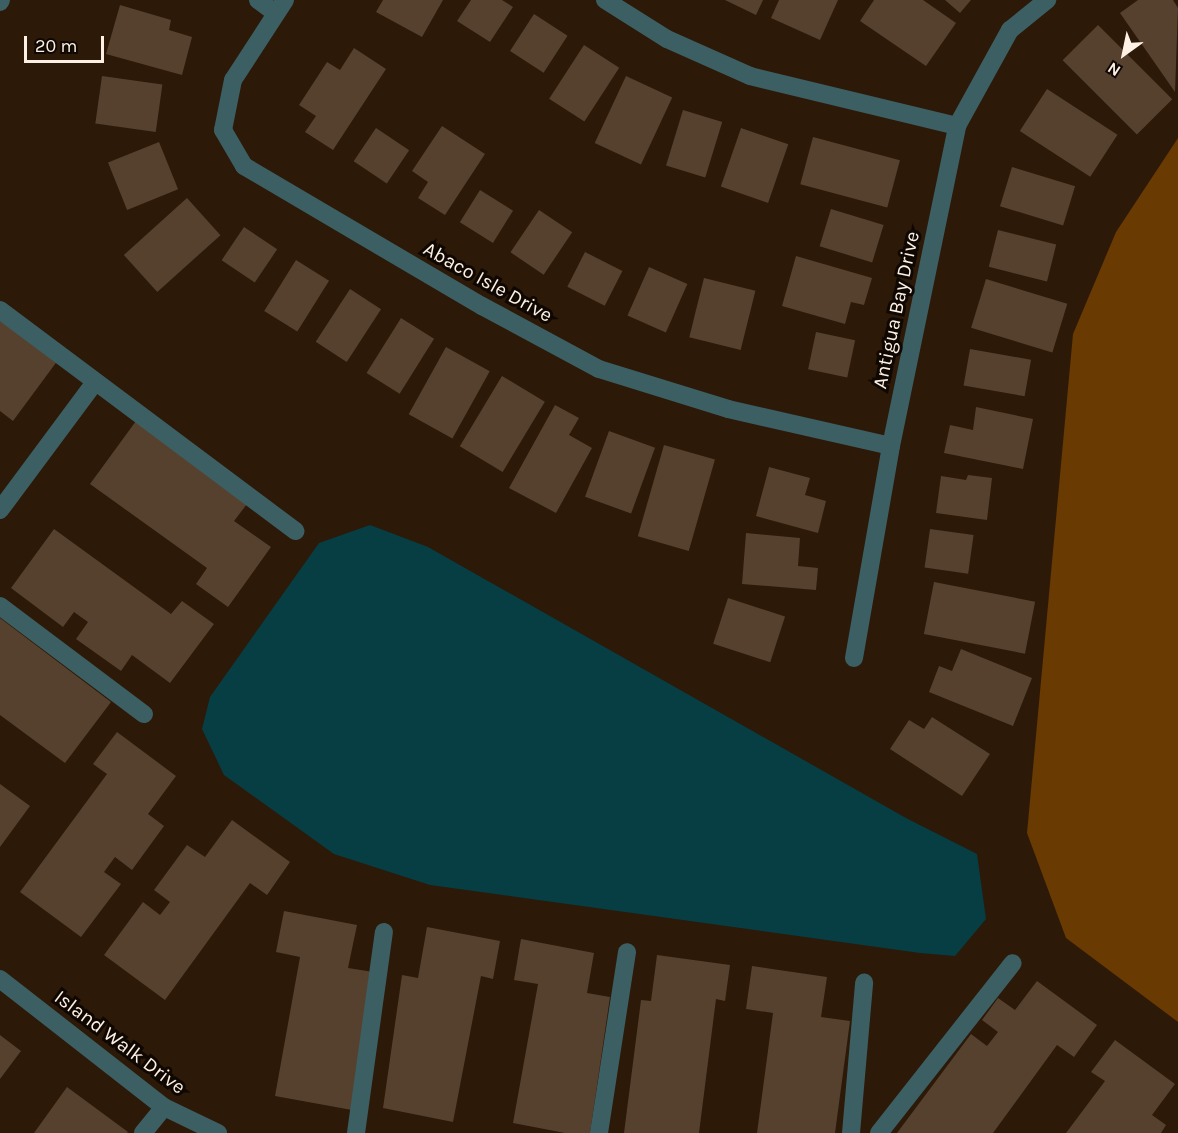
<!DOCTYPE html>
<html>
<head>
<meta charset="utf-8">
<style>
	body { margin:0 }
	#map { position:relative; width:1178px; height:1133px; overflow:hidden; background:#2c1908; font-family:Karla,sans-serif }
	div>[style] { position:absolute }
	[style*='--x'] { left:calc(var(--x)*1px); top:calc(var(--y)*1px); width:calc(var(--w)*1px); rotate:calc(var(--a)*1deg) }
	.forest>* { inset:0; background:#693a01 }
	.water>* { inset:0; background:#063e44 }
	.building>* { inset:0; background:#56412f; transform-origin:0 0 }
	.minor>* { height:18px; margin:-9px; padding:0 9px; transform-origin:9px; border-radius:9px; background:#3c5f63 }
	span { translate:-50% -50%; white-space:nowrap; text-align:center; line-height:1.15; -webkit-text-stroke:6px #0e0702; paint-order:stroke }
	.street-label { font-size:20px; color:#fdf0e5 }
	.north { position:absolute; left:1094px; top:24px; width:60px; height:60px; -webkit-text-stroke:4px #0e0702; paint-order:stroke; rotate:213deg; font-size:16px; font-weight:700; line-height:24px; text-align:center; color:#fdf0e5 }
	.north::after { content:''; display:block; margin:auto; width:21px; height:27px; background:#fdf0e5; clip-path:polygon(50% 0,100% 100%,50% 72%,0 100%) }
	.scale { position:absolute; left:24px; top:36px; width:80px; height:27px; box-sizing:border-box; border:3px solid #fdf0e5; border-top:0; padding-left:8px; font-size:18px; line-height:21px; white-space:nowrap; color:#fdf0e5; -webkit-text-stroke:4px #0e0702; paint-order:stroke }
</style>
</head>
<body>
<div id="map">
	<div class="forest">
		<i style="clip-path:polygon(1178px 138px,1178px 1022px,1066px 938px,1027px 833px,1073px 334px,1116px 232px)"></i>
	</div>
	<div class="water">
		<i style="clip-path:polygon(370px 525px,428px 547px,906px 818px,977px 854px,986px 919px,955px 956px,920px 953px,430px 885px,334px 854px,224px 775px,202px 729px,210px 697px,319px 543px)"></i>
	</div>
	<div class="building">
		<i style="clip-path:polygon(383px 0,443px 0,422px 37px,376px 12px)"></i>
		<i style="clip-path:polygon(471px 0,502px 0,513px 7px,490px 42px,457px 21px)"></i>
		<i style="clip-path:polygon(725px 0,763px 0,756px 15px)"></i>
		<i style="clip-path:polygon(779px 0,838px 0,820px 40px,771px 18px)"></i>
		<i style="clip-path:polygon(874px 0,923px 0,956px 23px,926px 66px,860px 21px)"></i>
		<i style="clip-path:polygon(945px 0,971px 0,960px 13px)"></i>
		<i style="clip-path:polygon(1138px 0,1173px 0,1178px 8px,1175px 92px,1120px 13px)"></i>
		<i style="clip-path:polygon(120px 5px,171px 20px,169px 30px,192px 37px,182px 75px,106px 54px)"></i>
		<i style="left:534px;top:14px;width:40px;height:44px;rotate:33deg"></i>
		<i style="left:1098px;top:25px;width:105px;height:50px;rotate:45deg"></i>
		<i style="left:584px;top:45px;width:42px;height:64px;rotate:33deg"></i>
		<i style="clip-path:polygon(354px 48px,386px 69px,333px 150px,305px 132px,316px 116px,299px 105px,327px 62px,340px 70px)"></i>
		<i style="left:102px;top:76px;width:61px;height:48px;rotate:8deg"></i>
		<i style="left:626px;top:76px;width:51px;height:74px;rotate:25deg"></i>
		<i style="left:1047px;top:89px;width:84px;height:50px;rotate:33deg"></i>
		<i style="left:683px;top:110px;width:41px;height:58px;rotate:17deg"></i>
		<i style="clip-path:polygon(442px 126px,485px 154px,445px 215px,418px 198px,428px 182px,412px 171px)"></i>
		<i style="left:376px;top:128px;width:40px;height:40px;rotate:34deg"></i>
		<i style="left:741px;top:128px;width:50px;height:62px;rotate:19deg"></i>
		<i style="left:813px;top:137px;width:90px;height:49px;rotate:15deg"></i>
		<i style="left:159px;top:142px;width:51px;height:55px;rotate:68deg"></i>
		<i style="left:1012px;top:167px;width:66px;height:41px;rotate:17deg"></i>
		<i style="left:480px;top:190px;width:39px;height:38px;rotate:32deg"></i>
		<i style="left:187px;top:198px;width:50px;height:85px;rotate:48deg"></i>
		<i style="left:831px;top:209px;width:55px;height:39px;rotate:17deg"></i>
		<i style="left:539px;top:210px;width:40px;height:51px;rotate:34deg"></i>
		<i style="left:244px;top:227px;width:40px;height:40px;rotate:34deg"></i>
		<i style="left:998px;top:230px;width:60px;height:38px;rotate:14deg"></i>
		<i style="left:585px;top:252px;width:42px;height:39px;rotate:27deg"></i>
		<i style="clip-path:polygon(796px 256px,872px 278px,864px 305px,851px 302px,845px 324px,782px 306px)"></i>
		<i style="left:296px;top:260px;width:39px;height:60px;rotate:32deg"></i>
		<i style="left:649px;top:267px;width:42px;height:53px;rotate:24deg"></i>
		<i style="left:704px;top:278px;width:53px;height:61px;rotate:14deg"></i>
		<i style="left:986px;top:279px;width:85px;height:51px;rotate:17deg"></i>
		<i style="left:350px;top:289px;width:37px;height:63px;rotate:33deg"></i>
		<i style="clip-path:polygon(0 318px,58px 360px,13px 421px,0 411px)"></i>
		<i style="left:401px;top:318px;width:39px;height:65px;rotate:32deg"></i>
		<i style="left:816px;top:332px;width:40px;height:38px;rotate:12deg"></i>
		<i style="left:446px;top:347px;width:50px;height:77px;rotate:29deg"></i>
		<i style="left:970px;top:349px;width:62px;height:37px;rotate:10deg"></i>
		<i style="left:502px;top:376px;width:50px;height:82px;rotate:31deg"></i>
		<i style="clip-path:polygon(555px 405px,579px 418px,569px 435px,592px 448px,556px 513px,509px 488px)"></i>
		<i style="clip-path:polygon(976px 407px,1033px 419px,1023px 469px,944px 453px,950px 425px,973px 430px)"></i>
		<i style="clip-path:polygon(136px 421px,247px 504px,234px 521px,271px 547px,228px 607px,196px 584px,207px 568px,90px 484px)"></i>
		<i style="left:609px;top:431px;width:49px;height:70px;rotate:20deg"></i>
		<i style="left:664px;top:445px;width:53px;height:95px;rotate:16deg"></i>
		<i style="clip-path:polygon(769px 467px,810px 478px,805px 495px,826px 501px,818px 533px,756px 516px)"></i>
		<i style="clip-path:polygon(968px 475px,992px 478px,987px 520px,936px 513px,941px 476px,966px 480px)"></i>
		<i style="clip-path:polygon(54px 529px,171px 614px,182px 601px,214px 624px,170px 683px,132px 655px,121px 671px,76px 639px,88px 622px,74px 612px,63px 627px,11px 588px)"></i>
		<i style="left:930px;top:529px;width:44px;height:39px;rotate:8deg"></i>
		<i style="clip-path:polygon(746px 533px,800px 538px,798px 566px,818px 568px,816px 590px,742px 584px)"></i>
		<i style="left:934px;top:582px;width:103px;height:53px;rotate:11deg"></i>
		<i style="left:728px;top:598px;width:60px;height:48px;rotate:18deg"></i>
		<i style="clip-path:polygon(0 618px,111px 702px,65px 763px,0 715px)"></i>
		<i style="clip-path:polygon(961px 649px,1032px 678px,1013px 726px,929px 692px,939px 666px,952px 671px)"></i>
		<i style="clip-path:polygon(932px 717px,990px 754px,962px 796px,890px 749px,909px 720px,924px 729px)"></i>
		<i style="clip-path:polygon(117px 732px,176px 776px,148px 814px,164px 826px,132px 870px,115px 857px,104px 872px,121px 884px,81px 937px,20px 892px,107px 774px,93px 764px)"></i>
		<i style="clip-path:polygon(0 784px,30px 806px,0 847px)"></i>
		<i style="clip-path:polygon(232px 820px,290px 862px,267px 895px,250px 883px,165px 1000px,104px 955px,143px 902px,160px 915px,170px 902px,154px 890px,187px 845px,205px 857px)"></i>
		<i style="clip-path:polygon(284px 911px,357px 925px,348px 968px,373px 972px,352px 1110px,275px 1096px,300px 957px,276px 952px)"></i>
		<i style="clip-path:polygon(427px 927px,500px 941px,493px 979px,481px 976px,453px 1122px,383px 1108px,402px 975px,418px 978px)"></i>
		<i style="clip-path:polygon(521px 939px,594px 953px,587px 993px,610px 997px,590px 1133px,565px 1133px,513px 1123px,538px 984px,514px 980px)"></i>
		<i style="clip-path:polygon(657px 955px,730px 965px,725px 1001px,716px 999px,699px 1133px,624px 1133px,641px 1000px,651px 1001px)"></i>
		<i style="clip-path:polygon(752px 966px,827px 977px,821px 1017px,850px 1021px,835px 1133px,757px 1133px,773px 1013px,746px 1009px)"></i>
		<i style="clip-path:polygon(1037px 981px,1097px 1025px,1074px 1057px,1057px 1045px,993px 1133px,897px 1133px,971px 1034px,987px 1046px,998px 1032px,982px 1020px,998px 998px,1015px 1010px)"></i>
		<i style="clip-path:polygon(0 1035px,21px 1051px,0 1079px)"></i>
		<i style="clip-path:polygon(1115px 1040px,1175px 1084px,1152px 1115px,1166px 1125px,1161px 1133px,1066px 1133px,1105px 1081px,1091px 1072px)"></i>
		<i style="clip-path:polygon(67px 1087px,128px 1132px,127px 1133px,34px 1133px)"></i>
	</div>
	<div class="minor">
		<i style="--x:258;--y:0;--w:21;--a:37"></i>
		<i style="--x:285;--y:0;--w:95;--a:123"></i>
		<i style="--x:233;--y:80;--w:51;--a:101.3"></i>
		<i style="--x:223;--y:130;--w:42;--a:59.7"></i>
		<i style="--x:244;--y:166;--w:276;--a:30.5"></i>
		<i style="--x:482;--y:306;--w:133;--a:28.3"></i>
		<i style="--x:599;--y:369;--w:135;--a:17.2"></i>
		<i style="--x:728;--y:409;--w:167;--a:12.8"></i>
		<i style="--x:605;--y:0;--w:73;--a:32.2"></i>
		<i style="--x:667;--y:39;--w:91;--a:24"></i>
		<i style="--x:750;--y:76;--w:213;--a:13.6"></i>
		<i style="--x:0;--y:2;--w:2;--a:-63"></i>
		<i style="--x:0;--y:310;--w:369;--a:36.8"></i>
		<i style="--x:0;--y:510;--w:159;--a:-53.4"></i>
		<i style="--x:0;--y:606;--w:180;--a:36.9"></i>
		<i style="--x:854;--y:658;--w:215;--a:-80.1"></i>
		<i style="--x:891;--y:446;--w:327;--a:-78.3"></i>
		<i style="--x:957;--y:126;--w:110;--a:-61.1"></i>
		<i style="--x:1010;--y:30;--w:48;--a:-39"></i>
		<i style="--x:0;--y:979;--w:208;--a:38"></i>
		<i style="--x:164;--y:1107;--w:60;--a:25.7"></i>
		<i style="--x:143;--y:1133;--w:33;--a:-51"></i>
		<i style="--x:356;--y:1133;--w:203;--a:-82.1"></i>
		<i style="--x:599;--y:1133;--w:183;--a:-81.2"></i>
		<i style="--x:851;--y:1133;--w:151;--a:-85"></i>
		<i style="--x:879;--y:1133;--w:216;--a:-51.8"></i>
	</div>
	<div class="street-label">
		<span style="left:488px;top:282px;rotate:29deg">Abaco Isle Drive</span>
		<span style="left:896px;top:310px;rotate:-78deg">Antigua Bay Drive</span>
		<span style="left:120px;top:1042px;rotate:37deg">Island Walk Drive</span>
	</div>
	<div class="north">N</div>
	<div class="scale">20 m</div>
</div>
</body>
</html>
